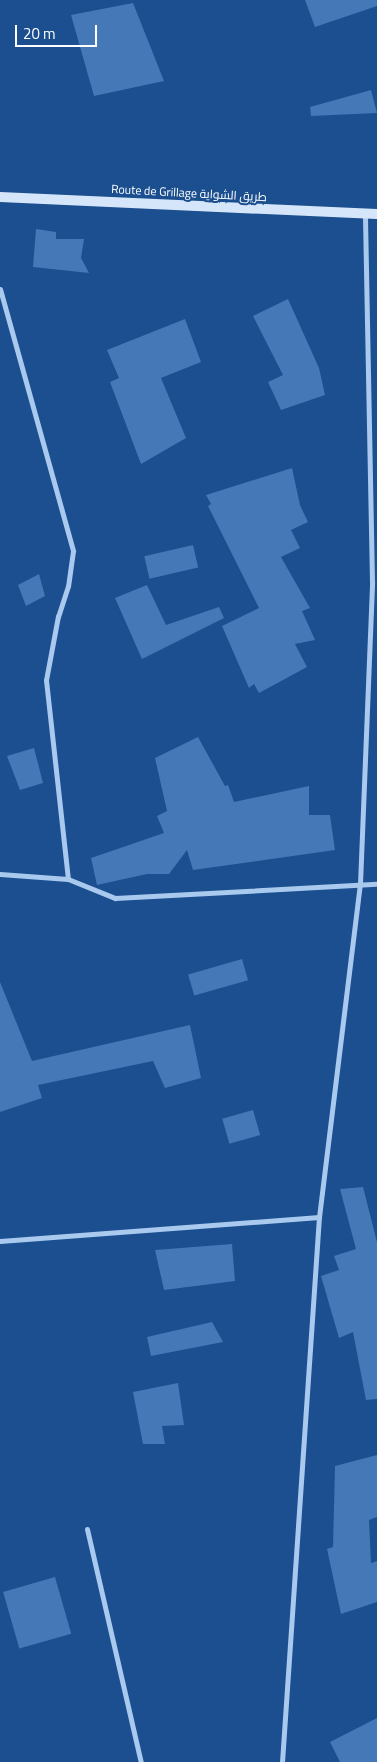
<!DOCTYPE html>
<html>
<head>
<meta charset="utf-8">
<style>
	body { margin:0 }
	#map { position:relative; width:377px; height:1762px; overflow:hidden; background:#1b4f8f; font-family:"Titillium Web",Cairo,sans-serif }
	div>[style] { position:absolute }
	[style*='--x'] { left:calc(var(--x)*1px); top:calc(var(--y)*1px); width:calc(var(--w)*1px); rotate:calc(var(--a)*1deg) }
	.building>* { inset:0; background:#4478b7; transform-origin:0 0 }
	.street>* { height:5px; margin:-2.5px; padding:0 2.5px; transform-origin:2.5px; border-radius:2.5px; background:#a9c9ee }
	.secondary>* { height:10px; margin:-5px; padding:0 5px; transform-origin:5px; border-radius:5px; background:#d6e6fa }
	span { translate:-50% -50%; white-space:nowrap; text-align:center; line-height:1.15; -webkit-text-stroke:4px #1b4f8f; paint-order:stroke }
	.street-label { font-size:12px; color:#fff }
	.scale { position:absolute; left:15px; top:25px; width:82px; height:22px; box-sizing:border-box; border:2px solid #fff; border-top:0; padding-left:6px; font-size:15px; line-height:18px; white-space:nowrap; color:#fff; -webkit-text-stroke:4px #1b4f8f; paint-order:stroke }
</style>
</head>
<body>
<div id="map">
	<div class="building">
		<i style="clip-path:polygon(305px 0,377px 0,377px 6px,315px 27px)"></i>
		<i style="clip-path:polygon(133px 3px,164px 81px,94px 96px,71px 15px)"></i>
		<i style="clip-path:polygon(371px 90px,377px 113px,311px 116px,310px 107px)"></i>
		<i style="clip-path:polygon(36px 229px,56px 232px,56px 239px,84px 239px,81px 258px,89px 273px,33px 267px)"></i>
		<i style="clip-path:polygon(288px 299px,319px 368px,325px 395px,281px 410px,268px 382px,283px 375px,253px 316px)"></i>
		<i style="clip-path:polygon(185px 319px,201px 362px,161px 378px,186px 438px,141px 464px,110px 382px,119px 378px,107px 350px)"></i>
		<i style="clip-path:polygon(292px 468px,300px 505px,308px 522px,291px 530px,300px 548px,281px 557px,310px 608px,302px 611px,315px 640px,295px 644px,307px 667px,259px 693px,254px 684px,249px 688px,222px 626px,259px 608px,208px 506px,211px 504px,206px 495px)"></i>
		<i style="left:193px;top:545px;width:23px;height:50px;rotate:77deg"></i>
		<i style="clip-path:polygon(39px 574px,45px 596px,26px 606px,18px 585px)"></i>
		<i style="clip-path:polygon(147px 585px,166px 625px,219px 607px,224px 618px,142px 659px,115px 598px)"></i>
		<i style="clip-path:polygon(198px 737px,225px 786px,228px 785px,234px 802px,309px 786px,309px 815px,330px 815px,335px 850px,193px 870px,187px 850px,169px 874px,147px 874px,97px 885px,91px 858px,164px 833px,157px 816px,167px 811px,155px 758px)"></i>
		<i style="clip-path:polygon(34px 748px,43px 783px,20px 790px,7px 756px)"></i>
		<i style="left:242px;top:959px;width:22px;height:56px;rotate:74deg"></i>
		<i style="clip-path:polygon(0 982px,32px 1061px,190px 1025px,201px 1078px,165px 1088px,153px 1061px,38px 1085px,42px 1098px,0 1112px)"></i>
		<i style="left:253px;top:1110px;width:26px;height:32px;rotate:74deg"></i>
		<i style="clip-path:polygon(363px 1187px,377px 1242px,377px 1399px,366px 1400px,353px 1332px,339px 1338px,321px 1276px,339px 1270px,334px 1256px,356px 1249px,340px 1189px)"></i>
		<i style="clip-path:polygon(232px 1244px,235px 1281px,164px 1290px,155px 1250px)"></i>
		<i style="clip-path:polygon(212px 1322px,223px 1342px,151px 1356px,147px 1337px)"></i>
		<i style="clip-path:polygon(178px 1383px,184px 1425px,162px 1426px,165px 1444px,143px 1444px,133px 1392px)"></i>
		<i style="clip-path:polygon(377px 1455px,377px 1517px,369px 1520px,371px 1563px,377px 1561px,377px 1602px,341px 1614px,327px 1549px,333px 1547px,335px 1466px)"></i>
		<i style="left:55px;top:1577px;width:59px;height:54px;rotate:74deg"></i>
		<i style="clip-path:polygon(377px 1718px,377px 1762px,340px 1762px,330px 1742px)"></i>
	</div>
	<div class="street">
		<i style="--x:0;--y:289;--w:272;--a:74.4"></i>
		<i style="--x:73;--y:551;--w:35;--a:98"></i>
		<i style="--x:68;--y:586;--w:32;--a:108"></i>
		<i style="--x:58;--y:616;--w:65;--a:100.6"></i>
		<i style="--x:46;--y:680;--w:200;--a:83.7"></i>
		<i style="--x:0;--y:874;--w:68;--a:4.2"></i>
		<i style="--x:68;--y:879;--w:51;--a:22"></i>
		<i style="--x:115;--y:898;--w:262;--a:-3.1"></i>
		<i style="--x:0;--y:1241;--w:320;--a:-4.3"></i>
		<i style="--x:87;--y:1529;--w:239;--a:77"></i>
		<i style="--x:282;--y:1762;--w:546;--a:-86.12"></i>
		<i style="--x:319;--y:1217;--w:336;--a:-83"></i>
		<i style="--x:360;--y:884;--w:302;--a:-87.7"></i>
		<i style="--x:372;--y:582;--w:368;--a:-91.1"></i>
	</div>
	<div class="secondary">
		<i style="--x:0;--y:197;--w:377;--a:2.6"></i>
	</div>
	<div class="street-label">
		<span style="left:189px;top:193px;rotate:3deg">Route de Grillage طريق الشواية</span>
	</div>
	<div class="scale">20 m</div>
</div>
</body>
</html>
